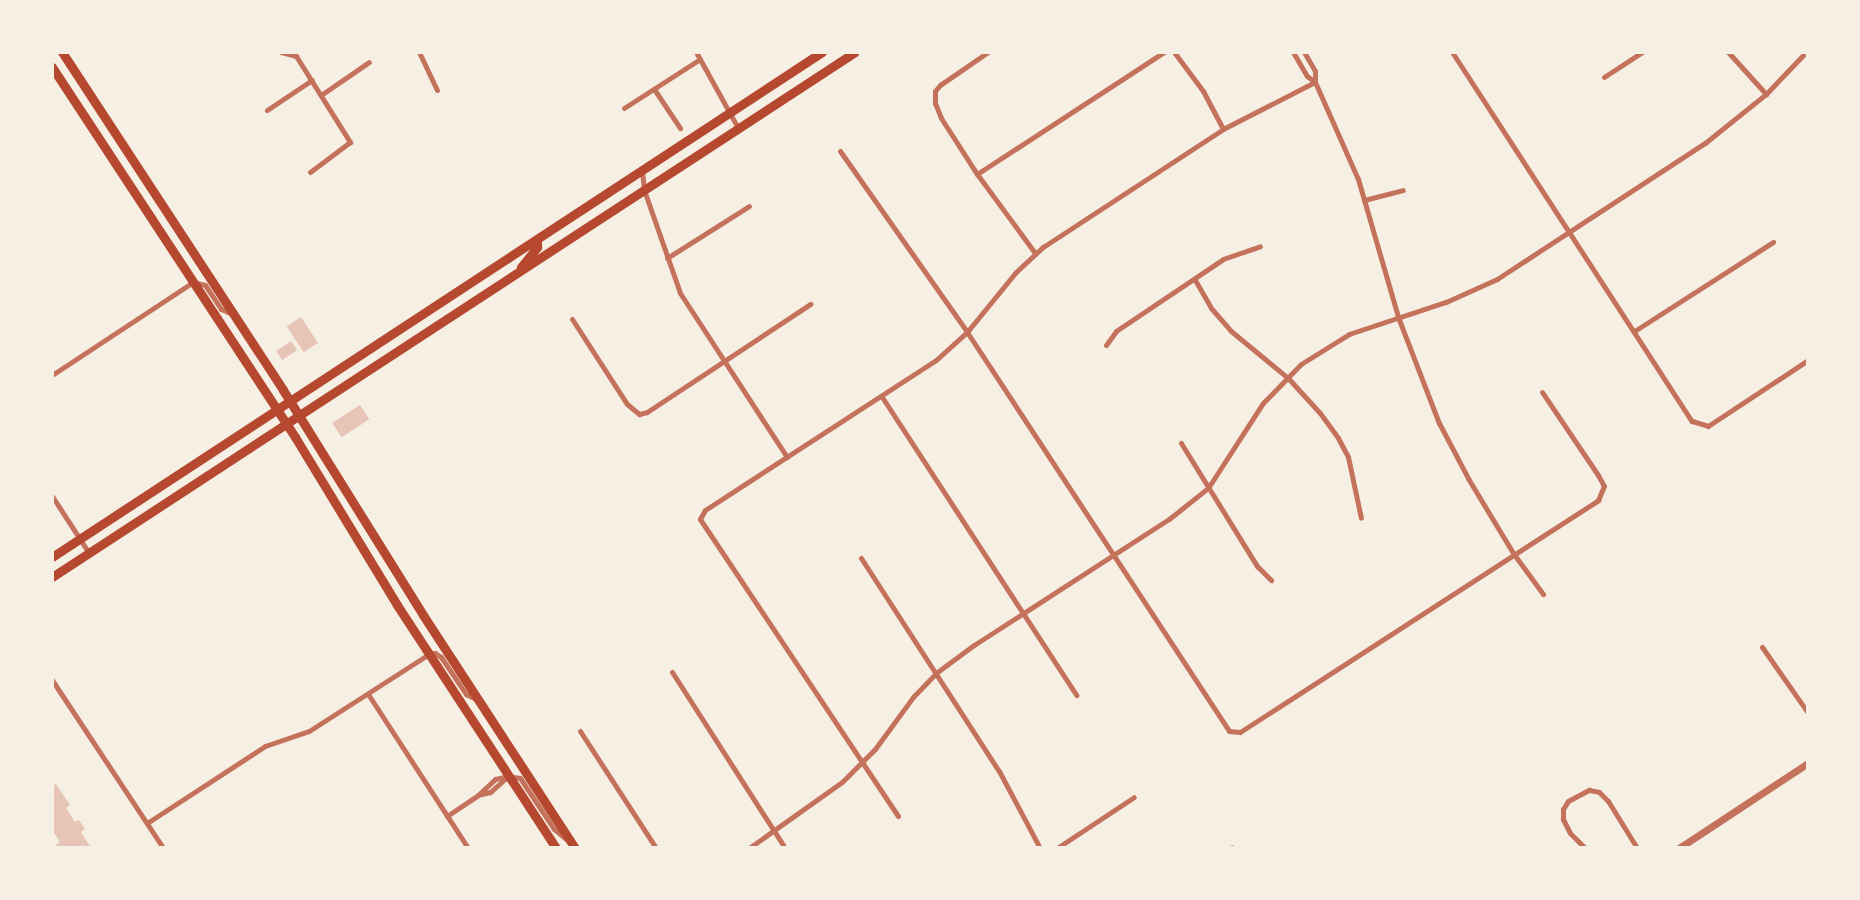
<!DOCTYPE html>
<html>
<head>
<meta charset="utf-8">
<style>
	body { margin:0 }
	#map { position:relative; width:1860px; height:900px; overflow:hidden; background:#f6efe4; font-family:Helvetica,sans-serif }
	div>[style] { position:absolute }
	[style*='--x'] { left:calc(var(--x)*1px); top:calc(var(--y)*1px); width:calc(var(--w)*1px); rotate:calc(var(--a)*1deg) }
	.building>* { inset:0; background:#e6c5b7; transform-origin:0 0 }
	.minor>* { height:5px; margin:-2.5px; padding:0 2.5px; transform-origin:2.5px; border-radius:2.5px; background:#c5725c }
	.tertiary>* { height:7px; margin:-3.5px; padding:0 3.5px; transform-origin:3.5px; border-radius:3.5px; background:#c5725c }
	.primary>* { height:9px; margin:-4.5px; padding:0 4.5px; transform-origin:4.5px; border-radius:4.5px; background:#b5482f }
	span { translate:-50% -50%; white-space:nowrap; text-align:center; line-height:1.15; -webkit-text-stroke:5px #f6efe4; paint-order:stroke }
	.frame { position:absolute; inset:0; border:54px solid #f6efe4; pointer-events:none }
</style>
</head>
<body>
<div id="map">
	<div class="building">
		<i style="left:301px;top:317px;width:31px;height:17px;rotate:57deg"></i>
		<i style="left:291px;top:341px;width:11px;height:18px;rotate:56deg"></i>
		<i style="left:360px;top:405px;width:17px;height:33px;rotate:57deg"></i>
		<i style="clip-path:polygon(56px 784px,70px 805px,66px 808px,75px 822px,79px 820px,85px 829px,81px 832px,91px 848px,52px 848px,60px 842px,55px 834px,52px 836px,52px 786px)"></i>
	</div>
	<div class="minor">
		<i style="--x:281;--y:52;--w:16;--a:15"></i>
		<i style="--x:419;--y:52;--w:42;--a:64.7"></i>
		<i style="--x:696;--y:52;--w:87;--a:61.1"></i>
		<i style="--x:988;--y:52;--w:58;--a:145.5"></i>
		<i style="--x:940;--y:85;--w:8;--a:130"></i>
		<i style="--x:935;--y:91;--w:12;--a:90"></i>
		<i style="--x:935;--y:103;--w:16;--a:68"></i>
		<i style="--x:941;--y:118;--w:67;--a:57.3"></i>
		<i style="--x:977;--y:174;--w:98;--a:53.7"></i>
		<i style="--x:1174;--y:52;--w:49;--a:53.4"></i>
		<i style="--x:1203;--y:91;--w:43;--a:62.2"></i>
		<i style="--x:1293;--y:52;--w:28;--a:60"></i>
		<i style="--x:1307;--y:76;--w:10;--a:37"></i>
		<i style="--x:1304;--y:52;--w:22;--a:60"></i>
		<i style="--x:1315;--y:71;--w:11;--a:90"></i>
		<i style="--x:1315;--y:82;--w:106;--a:66.1"></i>
		<i style="--x:1358;--y:179;--w:144;--a:73.8"></i>
		<i style="--x:1398;--y:317;--w:114;--a:68.9"></i>
		<i style="--x:1439;--y:423;--w:64;--a:62.2"></i>
		<i style="--x:1469;--y:480;--w:85;--a:58.9"></i>
		<i style="--x:1513;--y:553;--w:51;--a:53.8"></i>
		<i style="--x:1452;--y:52;--w:440;--a:57"></i>
		<i style="--x:1692;--y:421;--w:17;--a:17"></i>
		<i style="--x:1708;--y:426;--w:120;--a:-33.4"></i>
		<i style="--x:1728;--y:52;--w:57;--a:47.9"></i>
		<i style="--x:296;--y:56;--w:102;--a:57.9"></i>
		<i style="--x:350;--y:142;--w:50;--a:143.1"></i>
		<i style="--x:1604;--y:77;--w:45;--a:-33.3"></i>
		<i style="--x:654;--y:89;--w:47;--a:56.3"></i>
		<i style="--x:321;--y:95;--w:58;--a:-34.5"></i>
		<i style="--x:624;--y:108;--w:90;--a:-32.8"></i>
		<i style="--x:267;--y:110;--w:54;--a:-33.7"></i>
		<i style="--x:840;--y:151;--w:221;--a:54.9"></i>
		<i style="--x:967;--y:332;--w:477;--a:56.7"></i>
		<i style="--x:1229;--y:731;--w:11;--a:5"></i>
		<i style="--x:1240;--y:732;--w:427;--a:-32.9"></i>
		<i style="--x:1598;--y:500;--w:15;--a:-67"></i>
		<i style="--x:1604;--y:486;--w:13;--a:-119"></i>
		<i style="--x:1598;--y:475;--w:100;--a:-124"></i>
		<i style="--x:642;--y:171;--w:19;--a:84"></i>
		<i style="--x:644;--y:190;--w:109;--a:70.7"></i>
		<i style="--x:680;--y:293;--w:196;--a:56.9"></i>
		<i style="--x:977;--y:174;--w:223;--a:-33.1"></i>
		<i style="--x:1364;--y:200;--w:40;--a:-14.4"></i>
		<i style="--x:667;--y:258;--w:97;--a:-32.4"></i>
		<i style="--x:1195;--y:280;--w:32;--a:60"></i>
		<i style="--x:1211;--y:308;--w:30;--a:49"></i>
		<i style="--x:1231;--y:331;--w:74;--a:39.5"></i>
		<i style="--x:1288;--y:378;--w:47;--a:47.6"></i>
		<i style="--x:1320;--y:413;--w:31;--a:54"></i>
		<i style="--x:1338;--y:438;--w:21;--a:62"></i>
		<i style="--x:1348;--y:457;--w:62;--a:78"></i>
		<i style="--x:572;--y:319;--w:101;--a:57.1"></i>
		<i style="--x:627;--y:404;--w:16;--a:40"></i>
		<i style="--x:639;--y:414;--w:8;--a:-14"></i>
		<i style="--x:647;--y:412;--w:196;--a:-33.5"></i>
		<i style="--x:1636;--y:330;--w:163;--a:-32.7"></i>
		<i style="--x:1106;--y:345;--w:17;--a:-54"></i>
		<i style="--x:1116;--y:331;--w:129;--a:-33.9"></i>
		<i style="--x:1223;--y:259;--w:39;--a:-19"></i>
		<i style="--x:52;--y:375;--w:169;--a:-33.4"></i>
		<i style="--x:193;--y:282;--w:12;--a:14"></i>
		<i style="--x:205;--y:285;--w:29;--a:56"></i>
		<i style="--x:221;--y:309;--w:10;--a:24"></i>
		<i style="--x:882;--y:397;--w:356;--a:56.9"></i>
		<i style="--x:1181;--y:443;--w:145;--a:58.3"></i>
		<i style="--x:1257;--y:566;--w:20;--a:45"></i>
		<i style="--x:52;--y:496;--w:68;--a:57"></i>
		<i style="--x:861;--y:558;--w:254;--a:57.1"></i>
		<i style="--x:999;--y:771;--w:87;--a:62"></i>
		<i style="--x:1762;--y:647;--w:80;--a:55.1"></i>
		<i style="--x:672;--y:672;--w:209;--a:57.3"></i>
		<i style="--x:52;--y:680;--w:201;--a:56.5"></i>
		<i style="--x:368;--y:694;--w:184;--a:57"></i>
		<i style="--x:580;--y:731;--w:140;--a:57"></i>
		<i style="--x:508;--y:776;--w:12;--a:9"></i>
		<i style="--x:520;--y:778;--w:61;--a:56.3"></i>
		<i style="--x:554;--y:829;--w:17;--a:40"></i>
		<i style="--x:508;--y:776;--w:24;--a:138"></i>
		<i style="--x:490;--y:792;--w:12;--a:166"></i>
		<i style="--x:478;--y:795;--w:23;--a:-43"></i>
		<i style="--x:495;--y:779;--w:13;--a:-13"></i>
		<i style="--x:447;--y:816;--w:37;--a:-34"></i>
		<i style="--x:898;--y:816;--w:357;--a:-123.7"></i>
		<i style="--x:700;--y:519;--w:10;--a:-61"></i>
		<i style="--x:705;--y:510;--w:275;--a:-33"></i>
		<i style="--x:936;--y:360;--w:42;--a:-42.1"></i>
		<i style="--x:967;--y:332;--w:77;--a:-50.8"></i>
		<i style="--x:1016;--y:272;--w:37;--a:-43"></i>
		<i style="--x:1043;--y:247;--w:215;--a:-33.2"></i>
		<i style="--x:1223;--y:129;--w:103;--a:-27.1"></i>
		<i style="--x:147;--y:823;--w:141;--a:-33.1"></i>
		<i style="--x:265;--y:746;--w:46;--a:-18.8"></i>
		<i style="--x:309;--y:731;--w:143;--a:-32.7"></i>
		<i style="--x:429;--y:654;--w:6;--a:-9"></i>
		<i style="--x:435;--y:653;--w:7;--a:34"></i>
		<i style="--x:441;--y:657;--w:45;--a:56"></i>
		<i style="--x:466;--y:694;--w:11;--a:27"></i>
		<i style="--x:749;--y:848;--w:114;--a:-35.4"></i>
		<i style="--x:842;--y:782;--w:47;--a:-45"></i>
		<i style="--x:875;--y:749;--w:64;--a:-53.8"></i>
		<i style="--x:913;--y:697;--w:33;--a:-46"></i>
		<i style="--x:936;--y:673;--w:47;--a:-36.4"></i>
		<i style="--x:974;--y:645;--w:232;--a:-32.9"></i>
		<i style="--x:1169;--y:519;--w:50;--a:-38.5"></i>
		<i style="--x:1208;--y:488;--w:101;--a:-57.1"></i>
		<i style="--x:1263;--y:403;--w:54;--a:-45.7"></i>
		<i style="--x:1301;--y:364;--w:57;--a:-32"></i>
		<i style="--x:1349;--y:334;--w:102;--a:-18.3"></i>
		<i style="--x:1446;--y:302;--w:56;--a:-24.3"></i>
		<i style="--x:1497;--y:279;--w:249;--a:-33.2"></i>
		<i style="--x:1705;--y:143;--w:78;--a:-38.8"></i>
		<i style="--x:1766;--y:94;--w:58;--a:-46.4"></i>
		<i style="--x:1057;--y:848;--w:92;--a:-33.5"></i>
		<i style="--x:1231;--y:848;--w:1;--a:-45"></i>
		<i style="--x:1585;--y:848;--w:21;--a:-135"></i>
		<i style="--x:1570;--y:833;--w:16;--a:-117"></i>
		<i style="--x:1563;--y:819;--w:10;--a:-90"></i>
		<i style="--x:1563;--y:809;--w:9;--a:-58"></i>
		<i style="--x:1568;--y:801;--w:24;--a:-28"></i>
		<i style="--x:1589;--y:790;--w:10;--a:11"></i>
		<i style="--x:1599;--y:792;--w:13;--a:45"></i>
		<i style="--x:1608;--y:801;--w:55;--a:58.3"></i>
	</div>
	<div class="tertiary">
		<i style="--x:1679;--y:848;--w:154;--a:-33.4"></i>
	</div>
	<div class="primary">
		<i style="--x:62;--y:52;--w:404;--a:56.8"></i>
		<i style="--x:283;--y:390;--w:265;--a:58.1"></i>
		<i style="--x:423;--y:615;--w:278;--a:56.9"></i>
		<i style="--x:52;--y:67;--w:443;--a:56.7"></i>
		<i style="--x:295;--y:437;--w:197;--a:58.7"></i>
		<i style="--x:397;--y:605;--w:290;--a:56.8"></i>
		<i style="--x:521;--y:267;--w:26;--a:-51"></i>
		<i style="--x:537;--y:247;--w:7;--a:-90"></i>
		<i style="--x:52;--y:557;--w:921;--a:-33.26"></i>
		<i style="--x:52;--y:577;--w:959;--a:-33.18"></i>
	</div>
	<div class="frame"></div>
</div>
</body>
</html>
